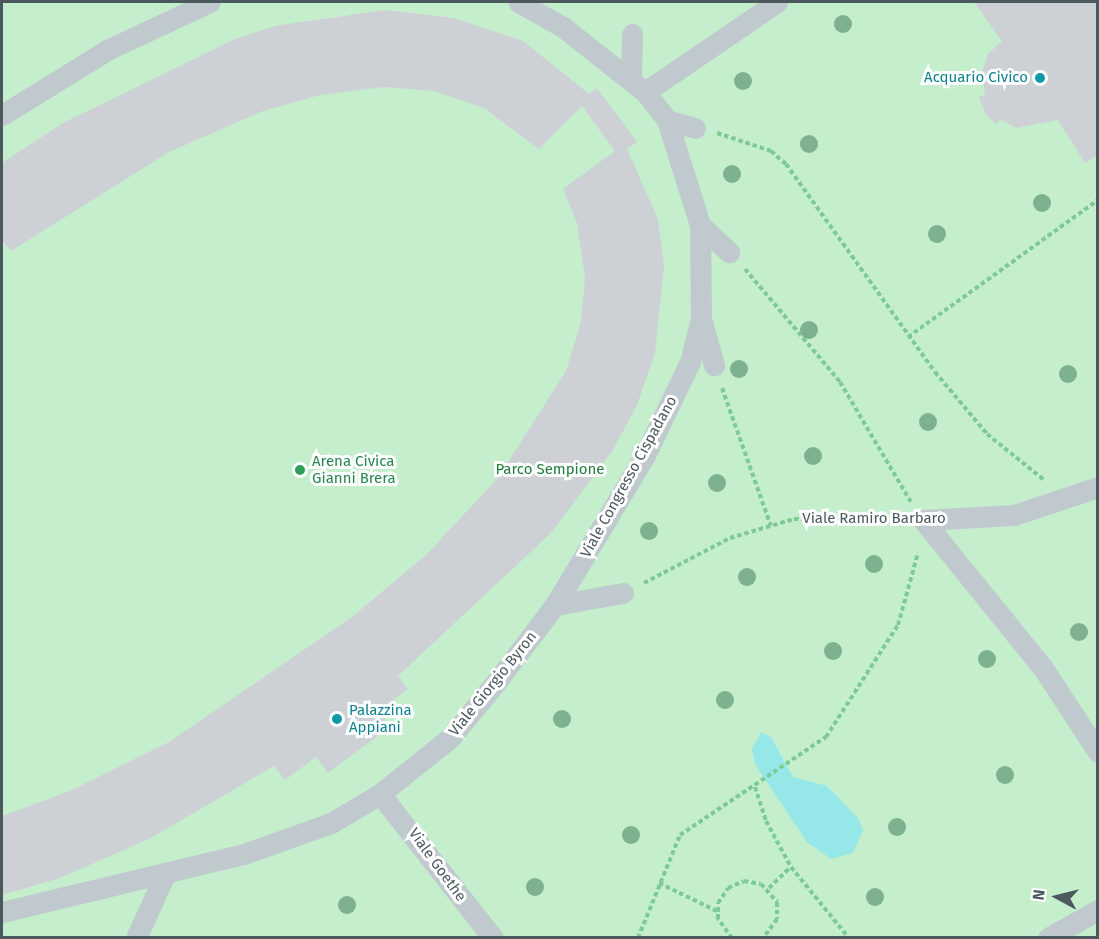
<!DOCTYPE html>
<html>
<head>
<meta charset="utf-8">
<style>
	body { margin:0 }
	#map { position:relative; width:1099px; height:939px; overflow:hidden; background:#f4f2f3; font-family:"Fira Sans",sans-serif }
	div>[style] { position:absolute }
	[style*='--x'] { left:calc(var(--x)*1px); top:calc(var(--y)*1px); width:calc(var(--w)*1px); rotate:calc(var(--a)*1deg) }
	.green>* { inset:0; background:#c5eecd; transform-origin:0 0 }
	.water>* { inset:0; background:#95e7e8 }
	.building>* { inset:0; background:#cdd0d4 }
	.path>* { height:4px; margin-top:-2px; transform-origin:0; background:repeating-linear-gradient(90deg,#7eca96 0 4.5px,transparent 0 7.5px) }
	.pedestrian>* { height:21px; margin:-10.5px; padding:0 10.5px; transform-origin:10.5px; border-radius:10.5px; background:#bfc9ce }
	.trees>* { width:18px; height:18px; margin:-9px; border-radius:50%; background:#7eb28e }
	.dots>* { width:16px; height:16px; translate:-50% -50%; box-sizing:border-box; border:3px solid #fff; border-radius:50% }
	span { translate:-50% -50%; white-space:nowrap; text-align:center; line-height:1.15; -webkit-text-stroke:6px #fff; paint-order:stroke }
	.culture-label { font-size:15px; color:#0d838f }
	.right { translate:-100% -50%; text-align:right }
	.left { translate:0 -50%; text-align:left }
	.leisure-label { font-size:15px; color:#27864d }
	.park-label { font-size:15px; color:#1e7e3b }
	.street-label { font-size:15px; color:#4b595f }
	.frame { position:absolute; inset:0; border:3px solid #4b595f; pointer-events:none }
	.north { position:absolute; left:1027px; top:867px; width:60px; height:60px; -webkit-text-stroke:4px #fff; paint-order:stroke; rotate:277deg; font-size:16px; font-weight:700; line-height:24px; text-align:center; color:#4b595f }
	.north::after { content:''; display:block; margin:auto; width:21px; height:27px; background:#4b595f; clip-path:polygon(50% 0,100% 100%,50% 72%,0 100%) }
</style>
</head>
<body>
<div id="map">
	<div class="green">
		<i style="left:2px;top:2px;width:1095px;height:936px"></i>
	</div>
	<div class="water">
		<i style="clip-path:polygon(761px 732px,771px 737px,793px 777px,827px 786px,858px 818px,863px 830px,853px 853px,831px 859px,807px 842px,755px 764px,752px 749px)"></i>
	</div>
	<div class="building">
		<i style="clip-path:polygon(974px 2px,1098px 2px,1098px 155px,1085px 163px,1058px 120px,1016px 128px,1000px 119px,996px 124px,986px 115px,979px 97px,985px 95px,982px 72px,988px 54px,1002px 41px)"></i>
		<i style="clip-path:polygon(385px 10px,454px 18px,523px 41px,589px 94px,597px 88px,637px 142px,627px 149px,658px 219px,664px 265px,655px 353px,637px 405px,613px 450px,550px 534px,398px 676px,408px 689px,378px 711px,390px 727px,328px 773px,316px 757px,285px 780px,274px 766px,151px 838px,60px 878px,2px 895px,2px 816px,70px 791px,169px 742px,352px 617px,426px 555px,498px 478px,566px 371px,581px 322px,585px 278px,577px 223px,563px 189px,615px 151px,582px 106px,539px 149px,484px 108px,434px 91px,384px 87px,320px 95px,263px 111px,169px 152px,11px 251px,2px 240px,2px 163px,63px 123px,233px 40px,275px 26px)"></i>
	</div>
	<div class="path">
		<i style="--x:717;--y:133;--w:57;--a:18.4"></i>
		<i style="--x:771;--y:151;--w:20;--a:41"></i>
		<i style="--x:786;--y:164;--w:256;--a:54.4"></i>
		<i style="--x:935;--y:372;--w:81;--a:50"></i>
		<i style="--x:987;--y:434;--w:73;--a:38.9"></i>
		<i style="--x:745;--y:269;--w:148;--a:49.9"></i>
		<i style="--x:840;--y:382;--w:139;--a:59.4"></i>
		<i style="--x:908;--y:337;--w:234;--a:-35.8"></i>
		<i style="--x:722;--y:388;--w:146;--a:70.5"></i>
		<i style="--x:644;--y:583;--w:97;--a:-27.6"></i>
		<i style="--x:730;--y:538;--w:67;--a:-16.5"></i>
		<i style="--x:794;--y:519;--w:107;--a:0.5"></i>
		<i style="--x:755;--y:787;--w:36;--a:72"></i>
		<i style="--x:766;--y:821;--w:52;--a:61.5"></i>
		<i style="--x:791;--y:867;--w:92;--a:50.8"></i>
		<i style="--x:659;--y:883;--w:64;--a:25.8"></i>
		<i style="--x:769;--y:888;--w:30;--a:-44"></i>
		<i style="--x:638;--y:938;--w:111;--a:-67.8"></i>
		<i style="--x:680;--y:835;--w:176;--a:-33.9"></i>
		<i style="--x:826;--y:737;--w:133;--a:-57.3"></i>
		<i style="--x:898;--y:625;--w:75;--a:-74.5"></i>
		<i style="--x:732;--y:938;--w:24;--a:-126"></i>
		<i style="--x:718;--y:919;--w:16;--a:-90"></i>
		<i style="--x:718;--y:903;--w:18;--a:-56"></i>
		<i style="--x:728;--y:888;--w:17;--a:-24"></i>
		<i style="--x:744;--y:881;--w:17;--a:10"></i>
		<i style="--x:761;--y:884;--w:24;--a:48"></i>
		<i style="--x:777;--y:902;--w:17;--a:90"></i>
		<i style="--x:777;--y:919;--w:24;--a:126"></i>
	</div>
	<div class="pedestrian">
		<i style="--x:631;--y:77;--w:43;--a:-88.7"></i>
		<i style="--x:645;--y:92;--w:160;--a:-34.3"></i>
		<i style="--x:2;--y:115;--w:126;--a:-31.7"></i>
		<i style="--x:109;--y:49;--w:111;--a:-25"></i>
		<i style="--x:667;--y:120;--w:29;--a:16"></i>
		<i style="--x:700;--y:225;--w:40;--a:43"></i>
		<i style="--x:702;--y:322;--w:45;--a:74.4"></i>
		<i style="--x:923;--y:520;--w:191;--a:51"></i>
		<i style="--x:1043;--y:668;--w:100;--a:56.8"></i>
		<i style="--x:923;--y:520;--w:91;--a:-3.1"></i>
		<i style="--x:1014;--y:515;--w:89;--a:-18.4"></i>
		<i style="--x:555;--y:605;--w:69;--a:-10"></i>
		<i style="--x:380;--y:794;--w:183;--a:51.9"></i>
		<i style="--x:2;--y:912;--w:249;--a:-13.5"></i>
		<i style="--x:244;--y:854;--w:92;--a:-19.6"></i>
		<i style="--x:331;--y:823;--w:57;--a:-30.6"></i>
		<i style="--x:380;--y:794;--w:90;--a:-38.7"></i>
		<i style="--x:450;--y:738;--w:74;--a:-50.5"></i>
		<i style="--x:497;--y:681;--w:96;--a:-52.7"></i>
		<i style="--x:555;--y:605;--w:175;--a:-59"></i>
		<i style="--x:645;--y:455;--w:103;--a:-64.2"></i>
		<i style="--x:690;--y:362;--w:44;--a:-75.7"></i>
		<i style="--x:701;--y:319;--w:94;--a:-90.6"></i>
		<i style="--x:700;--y:225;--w:110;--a:-107.4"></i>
		<i style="--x:667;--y:120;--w:36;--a:-128"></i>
		<i style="--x:645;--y:92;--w:105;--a:-141.6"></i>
		<i style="--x:563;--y:27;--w:51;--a:-150.9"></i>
		<i style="--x:136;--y:938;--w:70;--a:-65.6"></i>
		<i style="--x:1048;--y:938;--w:57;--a:-29.2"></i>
	</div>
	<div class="trees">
		<i style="left:843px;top:24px"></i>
		<i style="left:743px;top:81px"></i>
		<i style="left:809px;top:144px"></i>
		<i style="left:732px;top:174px"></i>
		<i style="left:1042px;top:203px"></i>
		<i style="left:937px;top:234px"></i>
		<i style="left:809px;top:330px"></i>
		<i style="left:739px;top:369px"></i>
		<i style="left:1068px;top:374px"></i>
		<i style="left:928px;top:422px"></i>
		<i style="left:813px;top:456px"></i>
		<i style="left:717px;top:483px"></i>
		<i style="left:649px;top:531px"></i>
		<i style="left:874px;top:564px"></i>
		<i style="left:747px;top:577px"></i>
		<i style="left:1079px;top:632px"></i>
		<i style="left:833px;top:651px"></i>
		<i style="left:987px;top:659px"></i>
		<i style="left:725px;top:700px"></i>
		<i style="left:562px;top:719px"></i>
		<i style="left:1005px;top:775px"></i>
		<i style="left:897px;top:827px"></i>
		<i style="left:631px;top:835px"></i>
		<i style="left:535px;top:887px"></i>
		<i style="left:875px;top:897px"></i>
		<i style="left:347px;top:905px"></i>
	</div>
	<div class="dots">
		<i style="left:1040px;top:78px;background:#0f9aa8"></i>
		<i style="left:300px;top:470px;background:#2e9e5b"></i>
		<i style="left:337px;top:719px;background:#0f9aa8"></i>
	</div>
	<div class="culture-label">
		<span class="right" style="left:1028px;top:78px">Acquario Civico</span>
		<span class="left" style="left:349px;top:719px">Palazzina<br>Appiani</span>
	</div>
	<div class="leisure-label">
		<span class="left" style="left:312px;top:470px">Arena Civica<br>Gianni Brera</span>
	</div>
	<div class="park-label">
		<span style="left:550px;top:470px">Parco Sempione</span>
	</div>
	<div class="street-label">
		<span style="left:629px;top:477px;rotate:-61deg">Viale Congresso Cispadano</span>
		<span style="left:874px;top:519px">Viale Ramiro Barbaro</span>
		<span style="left:493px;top:684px;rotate:-51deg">Viale Giorgio Byron</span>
		<span style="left:437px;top:865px;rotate:54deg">Viale Goethe</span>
	</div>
	<div class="frame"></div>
	<div class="north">N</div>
</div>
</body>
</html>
